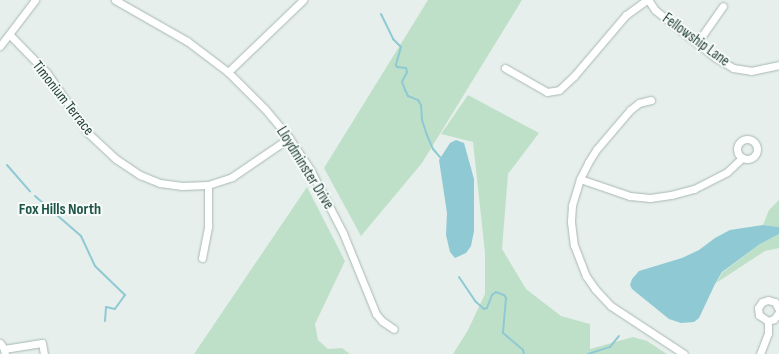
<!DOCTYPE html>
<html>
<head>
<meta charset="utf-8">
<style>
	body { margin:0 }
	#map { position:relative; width:779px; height:354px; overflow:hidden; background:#e6efeb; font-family:"Sofia Sans Condensed",sans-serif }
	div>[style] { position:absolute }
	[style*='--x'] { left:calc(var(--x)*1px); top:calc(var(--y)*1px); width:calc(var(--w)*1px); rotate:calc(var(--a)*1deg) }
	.green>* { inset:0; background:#bfe0c8 }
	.water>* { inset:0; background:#8ec9d4 }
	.stream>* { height:2px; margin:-1px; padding:0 1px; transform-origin:1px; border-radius:1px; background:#8ec9d4 }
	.roads { filter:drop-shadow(0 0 1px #a8b8b2) drop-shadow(0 0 1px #a8b8b2) }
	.street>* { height:7px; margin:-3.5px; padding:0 3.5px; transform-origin:3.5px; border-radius:3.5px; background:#fff }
	.street>.ring { margin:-3.5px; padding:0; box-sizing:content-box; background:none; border:7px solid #fff; border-radius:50% }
	span { translate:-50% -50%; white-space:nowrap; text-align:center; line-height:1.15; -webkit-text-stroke:4px #f7fbf9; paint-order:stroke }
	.street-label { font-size:15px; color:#24423a }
	.neighbourhood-label { font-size:16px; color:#1f5548; font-weight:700 }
</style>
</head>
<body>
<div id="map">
	<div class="green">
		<i style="clip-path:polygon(428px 0,522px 0,422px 163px,361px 236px,324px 168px)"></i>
		<i style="clip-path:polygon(468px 95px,539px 133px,508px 174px,502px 249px,526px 289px,561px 316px,590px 324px,590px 349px,633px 337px,647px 341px,667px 354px,453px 354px,468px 330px,485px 294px,485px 253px,473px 142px,441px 134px)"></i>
		<i style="clip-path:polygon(307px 187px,345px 261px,315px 324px,318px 340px,328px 349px,342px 348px,350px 354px,194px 354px)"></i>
		<i style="clip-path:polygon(779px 200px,779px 227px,763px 225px,769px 210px)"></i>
		<i style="clip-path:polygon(779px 234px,779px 248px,765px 251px,716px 283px,723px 272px,760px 244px)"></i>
	</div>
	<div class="water">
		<i style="clip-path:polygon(456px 140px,464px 143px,474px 179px,474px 231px,471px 246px,466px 253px,455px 258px,450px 252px,446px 235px,447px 213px,439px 160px,450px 143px)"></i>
		<i style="clip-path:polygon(763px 225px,779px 227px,779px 234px,760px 244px,722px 272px,715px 284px,699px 318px,694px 322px,681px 323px,669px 319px,632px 289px,630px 285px,632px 279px,639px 271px,682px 258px,699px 250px,715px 238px,730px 230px)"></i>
	</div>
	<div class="stream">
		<i style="--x:381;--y:14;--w:28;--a:64"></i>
		<i style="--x:393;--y:39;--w:11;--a:45"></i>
		<i style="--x:401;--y:47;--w:19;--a:106"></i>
		<i style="--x:396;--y:65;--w:2;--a:63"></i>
		<i style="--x:397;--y:67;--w:9;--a:6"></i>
		<i style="--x:406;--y:68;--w:4;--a:76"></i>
		<i style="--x:407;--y:72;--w:11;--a:117"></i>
		<i style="--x:402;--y:82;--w:9;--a:69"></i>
		<i style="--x:405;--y:90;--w:7;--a:63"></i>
		<i style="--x:408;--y:96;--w:11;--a:22"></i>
		<i style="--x:418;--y:100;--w:6;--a:59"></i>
		<i style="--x:421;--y:105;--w:15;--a:86"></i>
		<i style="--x:422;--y:120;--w:16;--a:72"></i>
		<i style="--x:427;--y:135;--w:15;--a:67"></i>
		<i style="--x:433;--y:149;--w:11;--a:49"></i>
		<i style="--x:7;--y:165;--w:35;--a:49"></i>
		<i style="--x:35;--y:196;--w:61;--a:41"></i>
		<i style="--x:81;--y:236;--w:33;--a:65"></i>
		<i style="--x:95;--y:266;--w:42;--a:44"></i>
		<i style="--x:125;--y:295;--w:17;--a:126"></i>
		<i style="--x:115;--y:309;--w:9;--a:-167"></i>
		<i style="--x:106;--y:307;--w:14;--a:94"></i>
		<i style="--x:459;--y:277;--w:29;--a:56"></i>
		<i style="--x:475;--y:301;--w:12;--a:42"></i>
		<i style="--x:484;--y:309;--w:3;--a:-18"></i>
		<i style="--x:487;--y:308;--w:14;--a:-69"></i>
		<i style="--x:492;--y:295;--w:5;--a:-37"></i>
		<i style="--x:496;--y:292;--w:9;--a:21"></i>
		<i style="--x:504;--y:295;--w:4;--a:56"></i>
		<i style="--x:506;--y:298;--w:35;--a:95"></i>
		<i style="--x:503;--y:333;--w:26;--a:40"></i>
		<i style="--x:523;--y:350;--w:4;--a:76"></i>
		<i style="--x:588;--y:354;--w:23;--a:-18"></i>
		<i style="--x:610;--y:347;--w:14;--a:-51"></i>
	</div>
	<div class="roads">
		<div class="street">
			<i style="--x:115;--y:0;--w:83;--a:29.7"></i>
			<i style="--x:187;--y:41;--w:51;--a:37.1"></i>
			<i style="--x:228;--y:72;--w:52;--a:45"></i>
			<i style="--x:265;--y:109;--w:38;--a:50"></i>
			<i style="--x:289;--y:138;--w:40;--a:56"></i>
			<i style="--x:311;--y:171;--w:70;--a:62.7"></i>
			<i style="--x:343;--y:233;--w:87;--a:67.8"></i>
			<i style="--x:376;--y:314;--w:9;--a:49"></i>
			<i style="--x:382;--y:321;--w:14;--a:34"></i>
			<i style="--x:10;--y:35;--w:53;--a:45.8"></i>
			<i style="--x:47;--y:73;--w:73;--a:55.7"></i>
			<i style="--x:88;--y:133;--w:38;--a:43"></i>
			<i style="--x:116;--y:159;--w:29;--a:34"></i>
			<i style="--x:140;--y:175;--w:22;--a:22"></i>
			<i style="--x:160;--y:183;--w:22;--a:8"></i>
			<i style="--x:182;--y:186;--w:26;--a:-2"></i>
			<i style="--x:208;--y:185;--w:25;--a:-18"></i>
			<i style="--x:232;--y:177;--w:69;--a:-34.4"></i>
			<i style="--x:697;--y:43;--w:45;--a:-54.9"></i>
			<i style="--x:0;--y:46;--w:58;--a:-52.7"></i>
			<i style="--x:505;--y:68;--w:48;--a:29.7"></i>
			<i style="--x:547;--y:92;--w:12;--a:-9"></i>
			<i style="--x:559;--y:90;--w:21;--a:-43"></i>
			<i style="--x:574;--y:76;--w:80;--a:-49.6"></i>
			<i style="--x:626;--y:15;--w:24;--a:-36"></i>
			<i style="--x:645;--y:1;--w:4;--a:0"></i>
			<i style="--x:649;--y:1;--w:11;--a:56"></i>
			<i style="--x:655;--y:10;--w:78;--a:38.2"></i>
			<i style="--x:716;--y:58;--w:20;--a:30"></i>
			<i style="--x:733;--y:68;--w:18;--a:9"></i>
			<i style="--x:751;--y:71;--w:29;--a:-12"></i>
			<i style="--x:228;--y:72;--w:104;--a:-43.8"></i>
			<i style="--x:651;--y:100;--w:12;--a:166"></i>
			<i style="--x:639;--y:103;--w:11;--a:142"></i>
			<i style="--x:630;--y:110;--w:52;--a:130.4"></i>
			<i style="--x:596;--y:150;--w:15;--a:122"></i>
			<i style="--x:588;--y:163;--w:18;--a:117"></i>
			<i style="--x:580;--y:179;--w:28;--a:107"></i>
			<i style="--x:572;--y:206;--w:16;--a:94"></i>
			<i style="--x:571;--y:222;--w:23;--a:83"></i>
			<i style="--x:574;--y:245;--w:33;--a:69"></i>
			<i style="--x:586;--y:276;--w:16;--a:55"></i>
			<i style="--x:595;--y:289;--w:23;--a:47"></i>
			<i style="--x:611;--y:306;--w:87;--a:33.3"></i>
			<i class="ring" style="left:737px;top:139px;width:13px;height:13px"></i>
			<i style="--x:580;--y:179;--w:53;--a:18.8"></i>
			<i style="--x:630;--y:196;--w:20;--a:6"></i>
			<i style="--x:650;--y:198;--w:21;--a:-8"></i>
			<i style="--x:671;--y:195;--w:24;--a:-15"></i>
			<i style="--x:694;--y:189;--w:37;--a:-27"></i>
			<i style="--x:727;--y:172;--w:21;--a:-43"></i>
			<i style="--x:202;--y:258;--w:33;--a:-79"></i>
			<i style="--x:208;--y:226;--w:41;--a:-90"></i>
			<i style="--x:779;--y:310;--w:9;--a:-117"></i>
			<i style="--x:775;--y:302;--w:7;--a:-164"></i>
			<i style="--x:768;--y:300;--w:6;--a:162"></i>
			<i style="--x:762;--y:302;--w:7;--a:124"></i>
			<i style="--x:758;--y:308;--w:7;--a:82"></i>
			<i style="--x:759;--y:315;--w:11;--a:34"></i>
			<i style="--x:768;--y:321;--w:6;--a:-18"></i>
			<i style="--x:774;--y:319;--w:9;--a:-54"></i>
			<i style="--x:0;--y:343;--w:7;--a:56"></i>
			<i style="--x:4;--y:349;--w:5;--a:79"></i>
			<i style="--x:4;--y:349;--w:38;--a:-9"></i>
			<i style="--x:42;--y:343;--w:11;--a:80"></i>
			<i style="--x:760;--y:354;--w:22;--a:-69"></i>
			<i style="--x:768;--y:333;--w:12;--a:-90"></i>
		</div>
	</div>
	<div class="street-label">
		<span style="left:696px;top:40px;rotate:36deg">Fellowship Lane</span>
		<span style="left:63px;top:98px;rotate:52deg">Timonium Terrace</span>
		<span style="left:305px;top:168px;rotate:58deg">Lloydminster Drive</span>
	</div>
	<div class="neighbourhood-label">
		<span style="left:60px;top:210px">Fox Hills North</span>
	</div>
</div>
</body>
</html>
